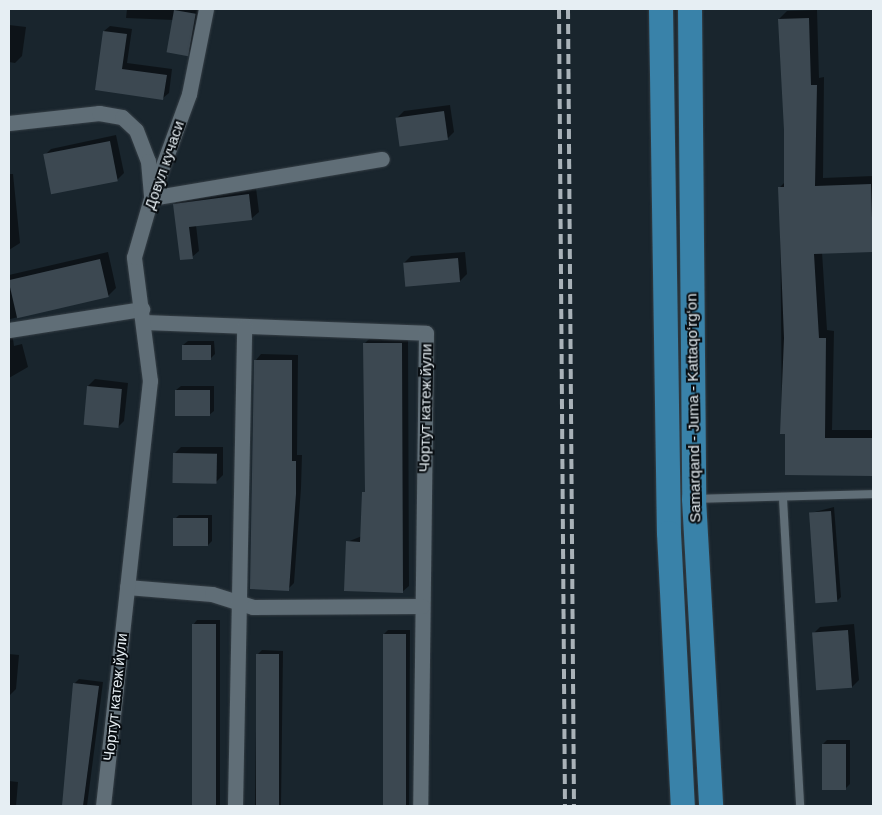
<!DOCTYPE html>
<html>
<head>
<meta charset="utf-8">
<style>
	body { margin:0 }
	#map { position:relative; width:882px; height:815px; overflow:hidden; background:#19252d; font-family:Helvetica,sans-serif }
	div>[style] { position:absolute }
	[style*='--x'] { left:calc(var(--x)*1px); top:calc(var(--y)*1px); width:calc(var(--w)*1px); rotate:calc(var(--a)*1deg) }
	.shadow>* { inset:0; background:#0007 }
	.building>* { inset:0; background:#3c4851; transform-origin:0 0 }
	.roads { filter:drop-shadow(0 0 1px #363f46) drop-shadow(0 0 1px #363f46) }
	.lane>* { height:8px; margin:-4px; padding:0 4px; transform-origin:4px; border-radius:4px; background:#606e77 }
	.street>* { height:15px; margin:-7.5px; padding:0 7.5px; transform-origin:7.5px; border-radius:7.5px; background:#606e77 }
	.primary>* { height:24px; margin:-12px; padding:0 12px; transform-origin:12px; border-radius:12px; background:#3982a9 }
	.rail>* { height:4px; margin-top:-2px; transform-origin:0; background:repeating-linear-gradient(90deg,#a9b2b8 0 10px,transparent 0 15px) }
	span { translate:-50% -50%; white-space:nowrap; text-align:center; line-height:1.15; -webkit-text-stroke:4px #080d11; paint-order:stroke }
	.street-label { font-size:15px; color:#e6eef3 }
	.frame { position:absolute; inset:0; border:10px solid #e6eef3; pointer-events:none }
</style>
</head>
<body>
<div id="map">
	<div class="shadow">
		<i style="clip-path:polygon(127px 9px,199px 9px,191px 50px,187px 54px,174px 20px,126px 18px)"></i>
		<i style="clip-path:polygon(817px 10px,819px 78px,824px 77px,823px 178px,873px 176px,873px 250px,822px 252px,827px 330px,834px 331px,832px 430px,873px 430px,873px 474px,786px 473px,786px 433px,782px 433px,780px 187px,785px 182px,785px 130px,779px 19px,787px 11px)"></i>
		<i style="clip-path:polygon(9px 25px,26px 27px,22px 56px,15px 63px,9px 62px)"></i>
		<i style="clip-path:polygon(110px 26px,132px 29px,127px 63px,172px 69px,169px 93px,163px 98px,97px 89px,104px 31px)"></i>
		<i style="clip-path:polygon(450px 105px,454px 132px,447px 139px,397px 118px,404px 111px)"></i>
		<i style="clip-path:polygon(116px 135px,124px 173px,117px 180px,44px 156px,51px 149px)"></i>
		<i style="clip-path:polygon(9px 174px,13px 174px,20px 243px,9px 250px)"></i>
		<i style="clip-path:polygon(256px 188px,259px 212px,252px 218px,196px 225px,199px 251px,192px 257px,174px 204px,181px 197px)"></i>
		<i style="clip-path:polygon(108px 252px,116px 288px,108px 296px,10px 319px,14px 346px,22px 344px,28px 367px,9px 378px,9px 275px)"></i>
		<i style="clip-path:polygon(465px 252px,467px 274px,460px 281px,404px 263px,411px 256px)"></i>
		<i style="clip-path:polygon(371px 337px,408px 337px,409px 586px,402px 592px,347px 542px,362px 536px,367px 488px,365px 343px)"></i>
		<i style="clip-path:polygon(188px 341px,214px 341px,215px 354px,210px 359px,183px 345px)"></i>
		<i style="clip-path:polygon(261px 354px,298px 355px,297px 455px,302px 455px,301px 488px,294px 583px,288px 589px,256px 360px)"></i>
		<i style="clip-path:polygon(95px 379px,128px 383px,124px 421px,117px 428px,88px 386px)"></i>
		<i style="clip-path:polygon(181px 386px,214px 386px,214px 411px,209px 415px,176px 390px)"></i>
		<i style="clip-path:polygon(181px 447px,223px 447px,223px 475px,216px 482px,174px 454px)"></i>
		<i style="clip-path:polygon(834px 507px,841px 597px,837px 601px,811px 513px)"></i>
		<i style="clip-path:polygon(179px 515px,212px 515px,212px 541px,208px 545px,174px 520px)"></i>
		<i style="clip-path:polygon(197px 620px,220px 620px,220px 806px,193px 806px,193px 625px)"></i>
		<i style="clip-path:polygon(854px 624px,859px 680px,852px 687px,813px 634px,820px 627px)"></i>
		<i style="clip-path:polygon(388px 630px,410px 630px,409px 806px,383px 806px,384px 634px)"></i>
		<i style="clip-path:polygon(262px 650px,283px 651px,281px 806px,255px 806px,257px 655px)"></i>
		<i style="clip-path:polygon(9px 654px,19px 655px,16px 689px,9px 696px)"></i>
		<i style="clip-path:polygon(79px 679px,103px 682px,87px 806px,63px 806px,74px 684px)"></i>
		<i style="clip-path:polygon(827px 740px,850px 740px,850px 784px,845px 789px,823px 744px)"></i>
		<i style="clip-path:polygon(9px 781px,18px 782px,16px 806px,9px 806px)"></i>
	</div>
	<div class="building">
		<i style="left:174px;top:10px;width:22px;height:43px;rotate:10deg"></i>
		<i style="clip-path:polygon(809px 18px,811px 85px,817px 85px,815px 186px,871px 184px,873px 252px,814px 254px,819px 338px,826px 338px,825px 438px,873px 438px,873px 476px,785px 475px,785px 434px,780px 434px,784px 338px,778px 187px,784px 187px,784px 130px,778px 19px)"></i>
		<i style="clip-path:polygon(103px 31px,127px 34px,122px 69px,167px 75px,163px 100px,95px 90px)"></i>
		<i style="left:444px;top:111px;width:29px;height:49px;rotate:82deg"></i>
		<i style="left:110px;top:141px;width:41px;height:68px;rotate:79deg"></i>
		<i style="clip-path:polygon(249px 194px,252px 220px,189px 227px,193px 259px,180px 260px,173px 204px)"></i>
		<i style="left:458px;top:258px;width:24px;height:55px;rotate:85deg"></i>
		<i style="left:100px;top:259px;width:39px;height:94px;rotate:77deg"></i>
		<i style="clip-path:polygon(363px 343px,402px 343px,403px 593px,344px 591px,346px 541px,360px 542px,362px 492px,365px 492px)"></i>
		<i style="left:182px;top:345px;width:29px;height:15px"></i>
		<i style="clip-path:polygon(254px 360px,292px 360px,292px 461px,296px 461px,296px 494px,289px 591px,250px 589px)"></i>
		<i style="left:87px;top:386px;width:35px;height:39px;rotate:5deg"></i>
		<i style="left:175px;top:390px;width:35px;height:26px"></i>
		<i style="left:173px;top:453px;width:44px;height:30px;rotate:1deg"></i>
		<i style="left:831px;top:511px;width:91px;height:22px;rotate:86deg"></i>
		<i style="left:208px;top:518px;width:28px;height:35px;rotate:90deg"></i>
		<i style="left:192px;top:624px;width:24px;height:182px"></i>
		<i style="left:848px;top:630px;width:58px;height:36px;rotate:86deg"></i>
		<i style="left:383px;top:634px;width:23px;height:172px"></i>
		<i style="left:256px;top:654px;width:23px;height:152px"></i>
		<i style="clip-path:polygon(73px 683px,99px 686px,83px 806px,62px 806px)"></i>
		<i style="left:822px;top:744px;width:24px;height:46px"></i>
	</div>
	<div class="roads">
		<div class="lane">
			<i style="--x:696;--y:499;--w:177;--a:-1.6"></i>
			<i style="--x:783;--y:499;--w:307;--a:86.8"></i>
		</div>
		<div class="street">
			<i style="--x:9;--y:123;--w:91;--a:-6.3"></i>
			<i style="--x:99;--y:113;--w:23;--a:10"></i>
			<i style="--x:122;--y:117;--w:19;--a:43"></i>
			<i style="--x:136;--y:130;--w:33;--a:69"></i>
			<i style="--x:148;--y:161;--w:37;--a:85"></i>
			<i style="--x:151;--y:198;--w:234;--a:-9.6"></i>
			<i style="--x:144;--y:322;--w:282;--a:2.2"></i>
			<i style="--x:426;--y:333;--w:473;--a:90.7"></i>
			<i style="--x:9;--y:330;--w:135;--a:-9"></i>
			<i style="--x:127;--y:587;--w:85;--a:4.7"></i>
			<i style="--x:212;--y:594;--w:43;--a:17.6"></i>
			<i style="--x:253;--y:607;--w:169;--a:-0.3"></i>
			<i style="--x:103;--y:806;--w:428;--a:-83.7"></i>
			<i style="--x:150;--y:381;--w:125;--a:-97.4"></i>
			<i style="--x:134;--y:257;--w:61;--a:-73.9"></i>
			<i style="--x:151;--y:198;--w:111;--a:-69.9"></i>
			<i style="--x:189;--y:94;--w:87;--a:-78.7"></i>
			<i style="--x:235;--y:806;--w:480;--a:-88.9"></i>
		</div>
		<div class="primary">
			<i style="--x:661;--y:9;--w:524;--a:89.13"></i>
			<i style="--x:669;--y:533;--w:273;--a:87.1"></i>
			<i style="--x:690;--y:9;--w:490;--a:89.5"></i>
			<i style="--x:694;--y:499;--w:307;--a:86.8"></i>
		</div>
	</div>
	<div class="rail">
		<i style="--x:559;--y:9;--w:797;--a:89.57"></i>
		<i style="--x:568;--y:9;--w:797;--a:89.57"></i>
	</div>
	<div class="street-label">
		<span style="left:164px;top:165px;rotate:-71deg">Довул кучаси</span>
		<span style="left:425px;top:408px;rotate:-89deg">Чортут катеж йули</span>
		<span style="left:693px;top:408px;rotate:-91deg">Samarqand - Juma - Kattaqo‘rg‘on</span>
		<span style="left:115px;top:697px;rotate:-84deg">Чортут катеж йули</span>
	</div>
	<div class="frame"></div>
</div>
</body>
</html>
